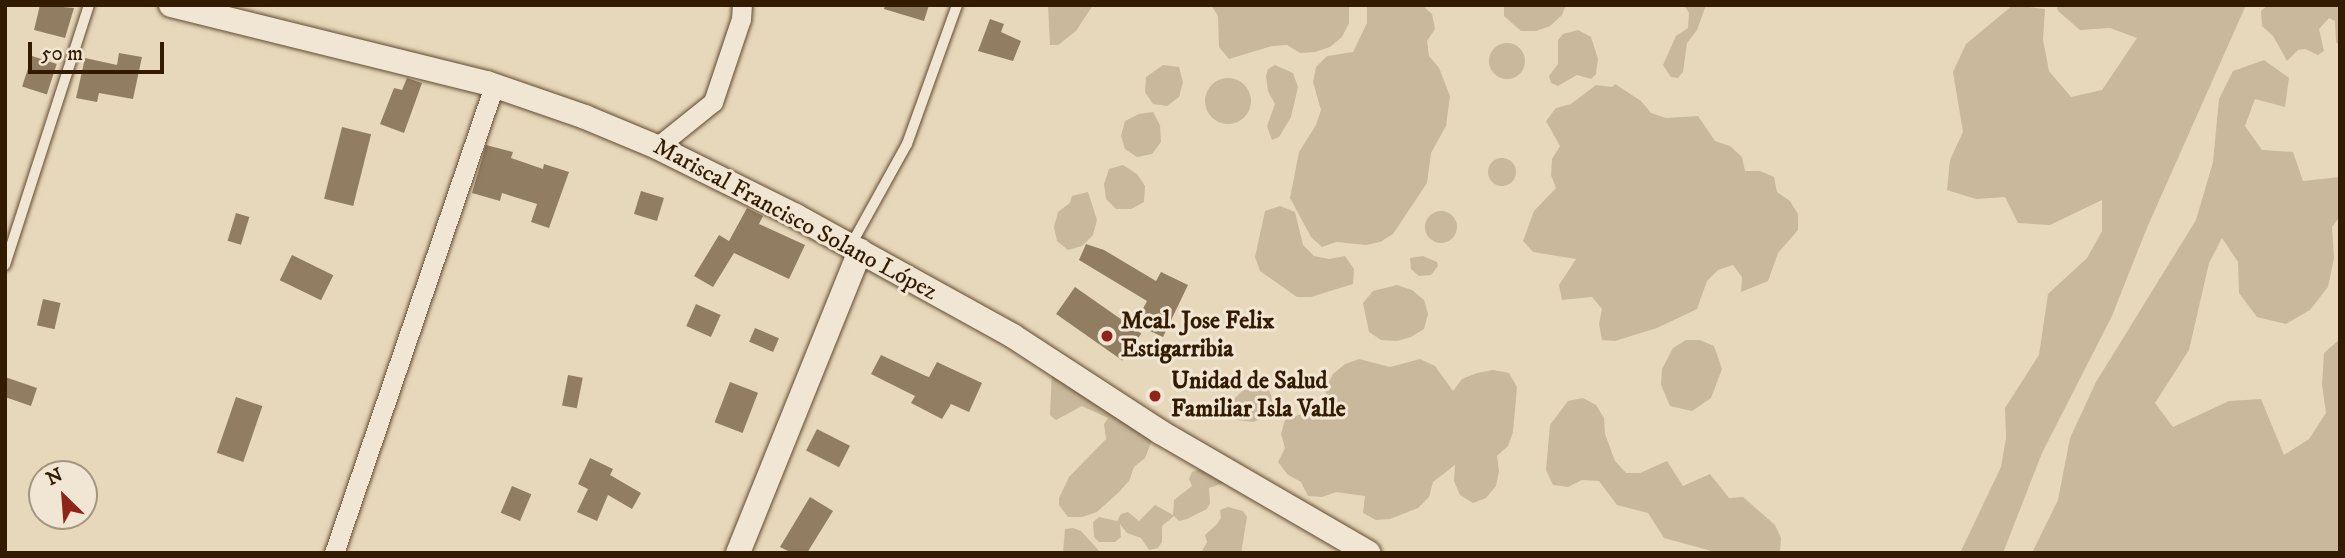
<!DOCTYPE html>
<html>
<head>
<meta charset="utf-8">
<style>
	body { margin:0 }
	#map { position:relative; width:2345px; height:558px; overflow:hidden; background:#e8d8bb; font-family:"IM FELL DW Pica",serif }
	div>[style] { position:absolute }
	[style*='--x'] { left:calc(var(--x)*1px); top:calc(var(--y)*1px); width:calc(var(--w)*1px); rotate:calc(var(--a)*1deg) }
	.green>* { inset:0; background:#c9b89b }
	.round { border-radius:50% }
	.building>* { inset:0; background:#917d62; transform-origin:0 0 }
	.roads { filter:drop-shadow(0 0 2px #604a30) drop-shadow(0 0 2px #604a30) }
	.service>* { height:10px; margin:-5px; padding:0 5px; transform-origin:5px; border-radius:5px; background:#f0e6d3 }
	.minor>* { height:19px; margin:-9.5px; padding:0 9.5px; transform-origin:9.5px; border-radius:9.5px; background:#f0e6d3 }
	.tertiary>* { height:24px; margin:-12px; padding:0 12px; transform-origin:12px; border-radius:12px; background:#f0e6d3 }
	.dots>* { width:19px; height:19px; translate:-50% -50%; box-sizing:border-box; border:4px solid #f0e6d3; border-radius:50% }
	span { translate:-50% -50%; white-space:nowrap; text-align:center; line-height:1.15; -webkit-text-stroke:6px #f0e6d3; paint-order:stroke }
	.street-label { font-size:24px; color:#331b01 }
	.poi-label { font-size:24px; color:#331b01; font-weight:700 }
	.left { translate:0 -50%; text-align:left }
	.frame { position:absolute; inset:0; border:7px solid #331b01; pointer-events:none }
	.north { position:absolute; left:28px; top:460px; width:70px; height:70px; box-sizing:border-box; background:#f0e6d3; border:2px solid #a4957f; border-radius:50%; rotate:335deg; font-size:19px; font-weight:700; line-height:28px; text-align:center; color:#331b01 }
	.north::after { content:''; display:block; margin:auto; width:24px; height:32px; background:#8f2418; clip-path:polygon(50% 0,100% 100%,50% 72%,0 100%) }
	.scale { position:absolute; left:28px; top:42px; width:136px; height:32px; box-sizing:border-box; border:4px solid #331b01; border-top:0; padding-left:9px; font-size:21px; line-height:24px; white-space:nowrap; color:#331b01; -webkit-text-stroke:5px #f0e6d3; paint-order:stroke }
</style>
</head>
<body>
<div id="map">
	<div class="green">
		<i style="clip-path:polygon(1048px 5px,1093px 5px,1076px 31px,1058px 45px,1050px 45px)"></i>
		<i style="clip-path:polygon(1211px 5px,1349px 5px,1349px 23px,1342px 37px,1330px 47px,1315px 52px,1300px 53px,1287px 45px,1272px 46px,1229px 59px,1219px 47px,1218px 16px)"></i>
		<i style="clip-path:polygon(1367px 5px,1422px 5px,1432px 14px,1435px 29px,1427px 41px,1429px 56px,1439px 68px,1450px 96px,1446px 126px,1431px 153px,1427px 183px,1393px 234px,1380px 242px,1366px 245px,1336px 242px,1322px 247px,1311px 237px,1290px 198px,1299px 152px,1316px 125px,1321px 110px,1313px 82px,1316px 67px,1327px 56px,1353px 52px,1367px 23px)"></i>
		<i style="clip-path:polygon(1504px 5px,1566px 5px,1562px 15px,1550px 26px,1536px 31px,1521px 31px,1504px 16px)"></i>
		<i style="clip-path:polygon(1684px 5px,1706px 5px,1697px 30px,1687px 43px,1683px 72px,1678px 78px,1671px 77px,1663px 65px,1676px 36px,1688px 28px,1689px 13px)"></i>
		<i style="clip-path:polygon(2013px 5px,2045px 9px,2043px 40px,2049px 71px,2071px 97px,2102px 90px,2137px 38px,2110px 28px,2080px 30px,2058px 11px,2056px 5px,2246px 5px,2146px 230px,2112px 316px,2042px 453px,2003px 553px,1960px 553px,2001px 467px,2006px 438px,2005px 408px,2039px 355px,2048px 294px,2087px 258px,2102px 231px,2102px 200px,2050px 225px,2018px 223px,2005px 197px,1976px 199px,1947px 190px,1950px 160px,1963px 132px,1953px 72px,1966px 44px)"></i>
		<i style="clip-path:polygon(2268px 5px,2340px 5px,2340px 47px,2336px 42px,2335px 21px,2329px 18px,2319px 29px,2324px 51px,2318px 55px,2305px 49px,2298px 50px,2287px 61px,2273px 36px,2262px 26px,2261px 11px)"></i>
		<i style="clip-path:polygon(1578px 30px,1591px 37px,1598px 59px,1596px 74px,1591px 79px,1577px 75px,1558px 86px,1551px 83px,1549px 76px,1558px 64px,1558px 40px,1563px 34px)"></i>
		<i class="round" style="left:1489px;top:43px;width:36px;height:36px"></i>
		<i style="clip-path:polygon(2264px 60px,2289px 78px,2285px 107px,2255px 99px,2245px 126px,2262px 150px,2293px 152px,2303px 181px,2340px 177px,2340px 216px,2332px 227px,2334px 258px,2328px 287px,2310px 310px,2286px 324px,2257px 317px,2239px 293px,2238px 262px,2222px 238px,2209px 263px,2189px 350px,2155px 403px,2173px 427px,2229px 401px,2261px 399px,2284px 455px,2309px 439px,2326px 413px,2322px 384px,2324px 353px,2340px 339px,2340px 553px,2032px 553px,2058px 500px,2070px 438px,2096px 382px,2196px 220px,2213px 162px,2219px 99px,2233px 71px)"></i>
		<i style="clip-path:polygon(1163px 65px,1179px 67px,1183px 82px,1179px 97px,1167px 106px,1153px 104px,1145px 92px,1146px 77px)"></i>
		<i style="clip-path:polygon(1275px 65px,1293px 73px,1298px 87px,1291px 117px,1279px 137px,1272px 140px,1267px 126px,1275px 104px,1268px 91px,1266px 76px,1268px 69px)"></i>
		<i class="round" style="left:1205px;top:78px;width:46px;height:46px"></i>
		<i style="clip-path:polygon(1615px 84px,1641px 101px,1651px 113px,1666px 118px,1698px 116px,1715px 141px,1730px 146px,1742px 157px,1745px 171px,1760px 171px,1774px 177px,1777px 192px,1790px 201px,1798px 214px,1798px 230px,1778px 253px,1768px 281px,1741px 292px,1742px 277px,1733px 265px,1718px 270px,1707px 281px,1697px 309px,1657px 328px,1615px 341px,1602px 340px,1599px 324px,1602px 309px,1592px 297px,1562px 300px,1559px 285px,1576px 259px,1533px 252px,1523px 241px,1534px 211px,1556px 188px,1551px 175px,1552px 159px,1560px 146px,1546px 121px,1556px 108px,1571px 104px,1596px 85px,1612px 87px)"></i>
		<i style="clip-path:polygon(1153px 112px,1160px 125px,1161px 142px,1152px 154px,1137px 157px,1125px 149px,1121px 136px,1125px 121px,1139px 114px)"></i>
		<i class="round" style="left:1488px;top:158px;width:28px;height:28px"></i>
		<i style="clip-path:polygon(1123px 165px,1137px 174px,1145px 186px,1144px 202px,1131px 209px,1116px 209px,1106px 199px,1104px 184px,1109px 169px)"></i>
		<i style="clip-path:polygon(1088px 192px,1097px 220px,1093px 235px,1082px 246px,1068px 250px,1057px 241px,1054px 227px,1058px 212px,1070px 203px,1072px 196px)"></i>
		<i style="clip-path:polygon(1280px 206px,1295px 212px,1303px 245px,1314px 256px,1329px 259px,1345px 256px,1354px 269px,1353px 284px,1311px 297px,1297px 297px,1260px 271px,1255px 257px,1265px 211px)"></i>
		<i class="round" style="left:1425px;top:211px;width:32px;height:32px"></i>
		<i style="clip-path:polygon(1423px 256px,1437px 262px,1438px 266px,1431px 275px,1419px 276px,1411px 269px,1410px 258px)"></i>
		<i style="clip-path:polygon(1397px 285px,1412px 290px,1424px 300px,1428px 314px,1424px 329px,1411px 337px,1397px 341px,1381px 340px,1369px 332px,1363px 303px,1373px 291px)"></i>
		<i style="clip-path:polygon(1686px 340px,1700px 340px,1714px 346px,1722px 369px,1711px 398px,1692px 411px,1670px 406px,1661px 385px,1662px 369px,1673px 348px)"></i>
		<i style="clip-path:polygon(1359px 359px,1390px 367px,1420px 359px,1435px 366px,1453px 391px,1462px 379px,1477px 373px,1493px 370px,1509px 373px,1517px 387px,1513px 432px,1508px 446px,1497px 456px,1499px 471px,1496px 486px,1486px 498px,1473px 503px,1460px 495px,1454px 481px,1455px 465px,1433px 482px,1429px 497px,1418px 508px,1390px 519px,1376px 520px,1363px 513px,1365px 496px,1336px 492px,1322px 497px,1308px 496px,1301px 482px,1288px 475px,1278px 462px,1285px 448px,1281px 434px,1285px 420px,1328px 404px,1325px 389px,1333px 374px,1345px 364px)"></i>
		<i style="clip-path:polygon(1052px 370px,1153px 438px,1145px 458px,1134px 467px,1129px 481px,1119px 492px,1097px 512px,1082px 517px,1068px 517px,1059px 505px,1059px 498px,1069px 477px,1106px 439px,1104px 424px,1108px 418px,1082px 406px,1056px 420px,1050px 415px)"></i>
		<i style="clip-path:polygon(1260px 385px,1268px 388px,1271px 395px,1272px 402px,1266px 416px,1253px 422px,1237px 420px,1231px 415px,1231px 402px,1242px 391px)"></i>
		<i style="clip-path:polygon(1583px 398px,1596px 405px,1604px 418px,1605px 434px,1615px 461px,1626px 473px,1640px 473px,1667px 461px,1683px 486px,1710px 474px,1729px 498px,1743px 497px,1775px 525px,1781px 538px,1780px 553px,1719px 553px,1664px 538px,1648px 513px,1617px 505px,1599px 481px,1582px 480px,1568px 487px,1553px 485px,1546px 470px,1550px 425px,1568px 401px)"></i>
		<i style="clip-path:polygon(1203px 463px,1231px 481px,1209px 488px,1210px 503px,1207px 509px,1187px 519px,1179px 521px,1174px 516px,1162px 526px,1162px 542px,1158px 548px,1149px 550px,1141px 538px,1127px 533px,1120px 524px,1121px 537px,1115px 542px,1099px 542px,1094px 537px,1093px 522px,1099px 517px,1117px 521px,1121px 514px,1128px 512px,1139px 521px,1155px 505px,1173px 515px,1174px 500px,1192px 486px,1189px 479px,1192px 472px,1200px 469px)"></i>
		<i style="clip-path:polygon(1228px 507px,1243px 511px,1247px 517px,1241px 553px,1201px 553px,1207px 542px,1205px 535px,1217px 524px,1221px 518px,1220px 510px)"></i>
		<i style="clip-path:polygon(1073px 528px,1081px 531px,1101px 553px,1063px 553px,1065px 529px)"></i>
	</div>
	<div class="building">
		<i style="clip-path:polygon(40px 5px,74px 8px,65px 38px,34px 30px)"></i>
		<i style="clip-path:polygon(885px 5px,929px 5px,924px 21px,884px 9px)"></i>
		<i style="clip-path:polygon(990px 19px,1004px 24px,1001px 32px,1021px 41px,1013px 61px,978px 51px)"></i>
		<i style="clip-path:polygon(119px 53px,142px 57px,133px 99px,99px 93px,97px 102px,76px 98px,85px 58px,117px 65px)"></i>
		<i style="left:32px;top:56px;width:26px;height:32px;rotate:18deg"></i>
		<i style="clip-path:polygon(407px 78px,422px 83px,404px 133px,380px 124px,394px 88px,402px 90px)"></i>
		<i style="left:342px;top:127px;width:30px;height:74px;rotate:14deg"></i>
		<i style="clip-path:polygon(486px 145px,513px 152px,511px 158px,543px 169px,544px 164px,569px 172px,549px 228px,531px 222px,537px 204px,502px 193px,500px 201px,472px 193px)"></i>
		<i style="left:641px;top:191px;width:24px;height:24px;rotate:17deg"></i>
		<i style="clip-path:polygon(747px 208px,763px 216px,759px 224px,805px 245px,789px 279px,734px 253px,713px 287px,694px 276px,719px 235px,729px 241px)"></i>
		<i style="left:236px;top:213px;width:14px;height:29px;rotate:17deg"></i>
		<i style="clip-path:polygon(1086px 244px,1104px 250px,1156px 281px,1161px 272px,1188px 285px,1163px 337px,1135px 324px,1147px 301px,1079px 260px)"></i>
		<i style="left:292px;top:255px;width:46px;height:28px;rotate:26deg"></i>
		<i style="left:1075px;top:287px;width:81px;height:33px;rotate:35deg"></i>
		<i style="left:43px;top:299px;width:18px;height:27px;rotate:13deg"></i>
		<i style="left:696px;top:304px;width:27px;height:24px;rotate:24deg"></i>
		<i style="left:755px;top:328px;width:26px;height:15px;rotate:23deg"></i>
		<i style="clip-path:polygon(881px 355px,926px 376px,929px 377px,937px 362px,982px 383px,969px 412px,951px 404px,942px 419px,911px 403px,915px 396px,871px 374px)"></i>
		<i style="left:568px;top:375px;width:15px;height:31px;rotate:11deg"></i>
		<i style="clip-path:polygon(5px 377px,37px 388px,31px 406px,5px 397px)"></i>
		<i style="left:730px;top:382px;width:30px;height:43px;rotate:21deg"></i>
		<i style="left:236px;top:397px;width:28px;height:59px;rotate:19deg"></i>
		<i style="left:817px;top:429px;width:37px;height:24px;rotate:27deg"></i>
		<i style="clip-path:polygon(590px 458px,613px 469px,610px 475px,641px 493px,632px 509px,608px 495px,597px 521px,577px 512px,588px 489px,578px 484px)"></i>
		<i style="left:512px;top:486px;width:21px;height:29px;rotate:23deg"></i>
		<i style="clip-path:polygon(810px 497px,833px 511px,807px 553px,792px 553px,780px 547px)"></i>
	</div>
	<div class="roads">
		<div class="service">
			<i style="--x:851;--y:245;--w:115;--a:-61"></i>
			<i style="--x:907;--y:144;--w:148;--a:-70.2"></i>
			<i style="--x:5;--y:265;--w:273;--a:-72.1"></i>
		</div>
		<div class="minor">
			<i style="--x:657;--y:147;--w:72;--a:-38.8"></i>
			<i style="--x:713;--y:102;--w:88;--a:-71.4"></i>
			<i style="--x:741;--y:19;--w:14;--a:-86"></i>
			<i style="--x:334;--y:553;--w:495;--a:-71.1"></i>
		</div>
		<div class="tertiary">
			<i style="--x:171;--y:5;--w:325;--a:13.9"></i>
			<i style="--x:487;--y:83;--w:104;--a:19.1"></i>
			<i style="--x:585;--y:117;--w:78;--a:22.6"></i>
			<i style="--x:657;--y:147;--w:155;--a:26.4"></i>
			<i style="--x:796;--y:216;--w:248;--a:28.9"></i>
			<i style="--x:1013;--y:336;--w:176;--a:33.1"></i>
			<i style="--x:1160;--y:432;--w:241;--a:30.1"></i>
			<i style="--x:738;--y:553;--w:326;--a:-68"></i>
		</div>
	</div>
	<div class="dots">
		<i style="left:1107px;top:336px;background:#8f2418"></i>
		<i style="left:1155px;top:396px;background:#8f2418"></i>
	</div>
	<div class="street-label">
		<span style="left:795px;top:220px;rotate:28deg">Mariscal Francisco Solano López</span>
	</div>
	<div class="poi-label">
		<span class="left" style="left:1121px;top:336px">Mcal. Jose Felix<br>Estigarribia</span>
		<span class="left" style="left:1171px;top:396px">Unidad de Salud<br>Familiar Isla Valle</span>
	</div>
	<div class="frame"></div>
	<div class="north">N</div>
	<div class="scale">50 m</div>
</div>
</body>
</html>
